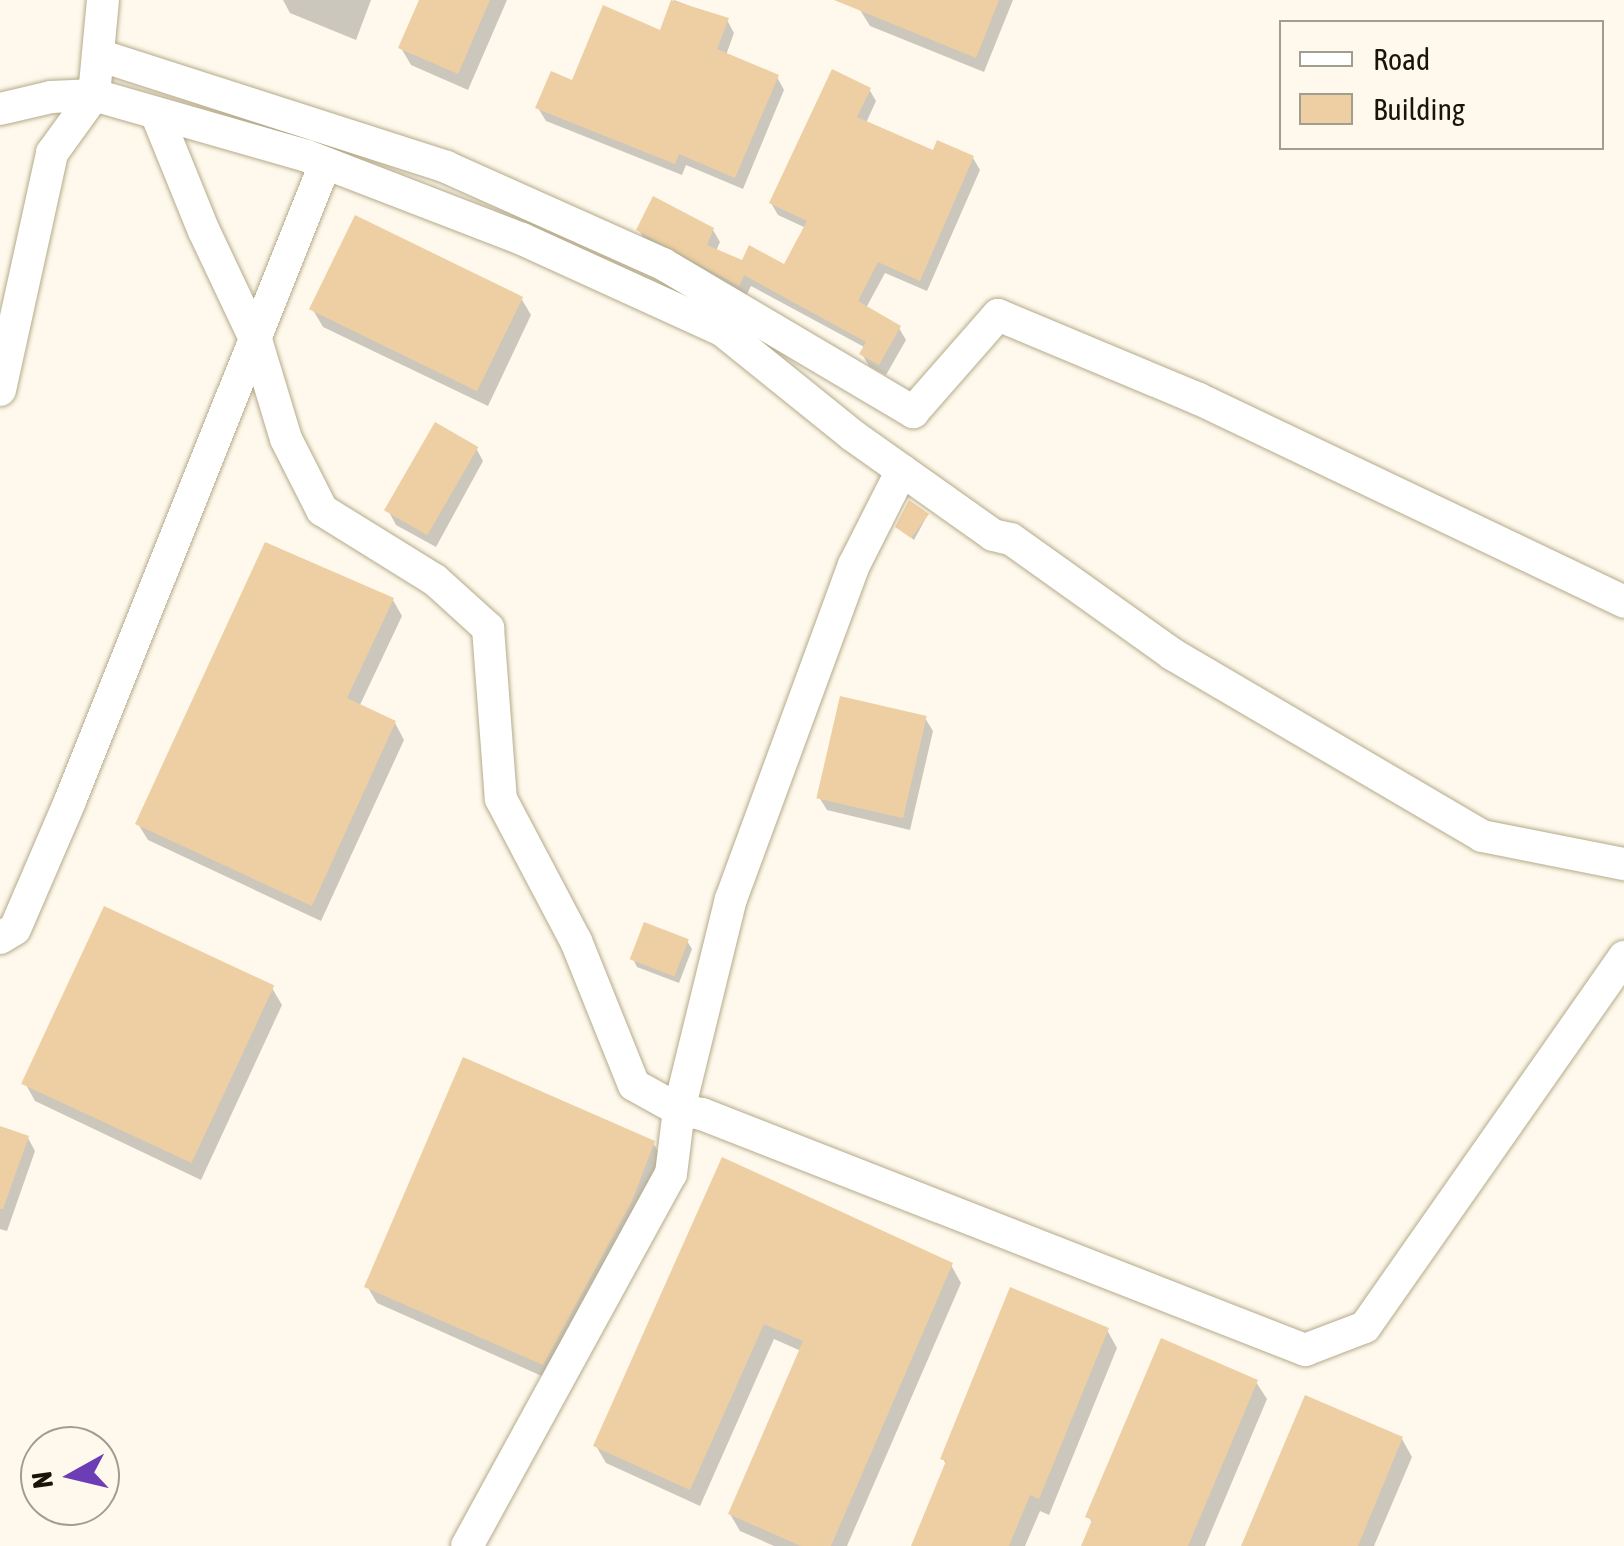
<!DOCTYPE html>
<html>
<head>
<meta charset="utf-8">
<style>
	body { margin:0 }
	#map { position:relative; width:1624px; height:1546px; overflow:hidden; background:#fef9ec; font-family:"Asap Condensed",sans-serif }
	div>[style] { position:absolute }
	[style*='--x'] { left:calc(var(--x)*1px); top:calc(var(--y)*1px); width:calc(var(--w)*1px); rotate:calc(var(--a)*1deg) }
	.shadow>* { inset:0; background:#0003 }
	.building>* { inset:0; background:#eecfa3; transform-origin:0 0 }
	.roads { filter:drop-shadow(0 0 2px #b5aa8a) drop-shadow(0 0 2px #b5aa8a) }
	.minor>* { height:32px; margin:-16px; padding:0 16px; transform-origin:16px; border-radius:16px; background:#fff }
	span { translate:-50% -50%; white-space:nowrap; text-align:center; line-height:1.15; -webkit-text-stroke:8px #fef9ec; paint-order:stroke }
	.legend { position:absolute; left:1279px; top:20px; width:325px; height:130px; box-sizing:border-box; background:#fef9ec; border:2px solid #a29d91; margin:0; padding:12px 18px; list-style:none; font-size:30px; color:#181408 }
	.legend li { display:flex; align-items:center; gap:20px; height:50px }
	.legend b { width:50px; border:2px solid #a29d91 }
	.north { position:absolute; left:20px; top:1426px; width:100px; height:100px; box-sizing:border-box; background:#fef9ec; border:2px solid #a29d91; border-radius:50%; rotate:262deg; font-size:28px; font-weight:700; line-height:40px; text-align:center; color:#181408 }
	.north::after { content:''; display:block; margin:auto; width:35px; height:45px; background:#6c3db5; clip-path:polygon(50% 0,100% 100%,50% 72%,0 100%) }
</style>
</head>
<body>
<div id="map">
	<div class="shadow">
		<i style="clip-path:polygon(283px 0,371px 0,356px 40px,290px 13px)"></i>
		<i style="clip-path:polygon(422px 0,507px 0,468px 90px,411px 65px,401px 48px)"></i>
		<i style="clip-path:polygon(674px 0,727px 20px,734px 33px,726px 55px,777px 77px,784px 90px,743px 189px,686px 165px,682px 175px,546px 121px,538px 108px,662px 33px)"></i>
		<i style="clip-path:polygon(854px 0,1013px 0,984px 72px,870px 26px)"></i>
		<i style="clip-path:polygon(869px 89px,876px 101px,866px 123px,934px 153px,973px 158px,980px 170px,927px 291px,885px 273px,866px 308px,899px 328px,906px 340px,886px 375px,869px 366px,862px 354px,866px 348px,751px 286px,746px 296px,646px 242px,639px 230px,713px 230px,720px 242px,716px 251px,743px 263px,785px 267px,806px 228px,778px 215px,771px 203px)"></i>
		<i style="clip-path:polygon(521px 298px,531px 315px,488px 406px,323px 327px,313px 310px)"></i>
		<i style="clip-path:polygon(476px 448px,483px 461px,436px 547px,396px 525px,389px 512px)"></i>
		<i style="clip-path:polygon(927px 516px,914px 540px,898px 527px)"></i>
		<i style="clip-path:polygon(393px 600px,402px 616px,359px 707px,395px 723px,404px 740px,321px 921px,148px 840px,138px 824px)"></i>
		<i style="clip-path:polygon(925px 718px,933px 731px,910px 830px,827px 810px,819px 797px)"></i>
		<i style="clip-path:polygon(687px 941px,692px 949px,679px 983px,637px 967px,633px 959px)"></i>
		<i style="clip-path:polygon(272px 988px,282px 1005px,201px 1180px,35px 1101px,25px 1083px)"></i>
		<i style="clip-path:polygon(0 1131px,28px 1138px,35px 1151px,7px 1231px,0 1229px)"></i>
		<i style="clip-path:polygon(653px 1143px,663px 1160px,553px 1381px,377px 1303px,367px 1286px)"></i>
		<i style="clip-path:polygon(724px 1160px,951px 1265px,961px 1283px,847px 1546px,774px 1546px,740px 1531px,730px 1514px,801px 1351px,774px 1339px,700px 1506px,606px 1463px,596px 1446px)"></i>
		<i style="clip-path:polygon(1107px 1330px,1117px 1348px,1049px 1515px,1040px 1511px,1025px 1546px,914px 1546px,947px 1466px,943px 1459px)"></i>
		<i style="clip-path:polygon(1256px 1382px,1267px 1399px,1205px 1546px,1084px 1546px,1093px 1524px,1088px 1516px)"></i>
		<i style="clip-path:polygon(1402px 1439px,1412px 1457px,1374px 1546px,1244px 1546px)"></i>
	</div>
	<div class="building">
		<i style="clip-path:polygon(419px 0,490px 0,458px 74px,398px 48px)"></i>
		<i style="clip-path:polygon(671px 0,729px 18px,717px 49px,779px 75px,735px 178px,679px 154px,675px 164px,535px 108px,551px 71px,572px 80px,603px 5px,660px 30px)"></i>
		<i style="clip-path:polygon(834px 0,999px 0,976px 58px)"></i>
		<i style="clip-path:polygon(832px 69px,871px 88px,857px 117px,933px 150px,937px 140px,974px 156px,920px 281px,878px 262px,858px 301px,901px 326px,879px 365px,859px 354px,866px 342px,744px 275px,739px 286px,636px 230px,653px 196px,714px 228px,707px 245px,742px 260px,749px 245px,784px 264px,807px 221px,769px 203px)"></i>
		<i style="left:355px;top:215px;width:187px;height:105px;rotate:26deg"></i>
		<i style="left:435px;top:422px;width:50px;height:102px;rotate:30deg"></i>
		<i style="clip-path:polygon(909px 500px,929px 514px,911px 538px,895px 527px)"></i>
		<i style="clip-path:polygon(265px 542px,394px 598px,347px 698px,396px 721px,312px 906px,135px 824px)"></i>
		<i style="left:840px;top:696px;width:89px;height:105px;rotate:13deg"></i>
		<i style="left:104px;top:906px;width:188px;height:196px;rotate:25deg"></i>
		<i style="left:644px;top:922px;width:48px;height:40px;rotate:21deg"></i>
		<i style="clip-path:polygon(463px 1057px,655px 1141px,632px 1201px,543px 1365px,364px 1287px)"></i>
		<i style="clip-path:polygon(0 1126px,29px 1136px,3px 1209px,0 1209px)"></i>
		<i style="clip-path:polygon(722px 1157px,953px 1263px,831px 1546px,801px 1546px,728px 1514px,803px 1341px,764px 1324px,690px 1490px,593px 1446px)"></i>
		<i style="clip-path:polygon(1010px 1287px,1109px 1328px,1039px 1499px,1030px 1495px,1009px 1546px,911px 1546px,946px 1461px,940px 1459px)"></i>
		<i style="clip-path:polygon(1161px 1338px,1258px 1380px,1188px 1546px,1081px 1546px,1092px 1520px,1085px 1517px)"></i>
		<i style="clip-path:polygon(1305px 1395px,1403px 1437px,1358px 1546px,1241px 1546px)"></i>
	</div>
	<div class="roads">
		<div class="minor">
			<i style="--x:98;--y:55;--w:366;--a:17.8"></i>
			<i style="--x:446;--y:167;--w:238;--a:24.1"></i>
			<i style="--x:663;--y:264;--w:291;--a:30.6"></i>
			<i style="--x:913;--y:412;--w:129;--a:-48.8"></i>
			<i style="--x:998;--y:315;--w:218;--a:22.7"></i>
			<i style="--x:1199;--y:399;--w:471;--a:25.5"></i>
			<i style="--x:0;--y:109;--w:52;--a:-13.2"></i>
			<i style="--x:51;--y:97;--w:43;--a:-2.7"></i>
			<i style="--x:94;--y:95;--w:222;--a:16"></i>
			<i style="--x:307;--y:156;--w:230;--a:21.1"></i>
			<i style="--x:522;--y:239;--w:220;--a:24.5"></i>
			<i style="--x:722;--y:330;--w:167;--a:38.9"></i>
			<i style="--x:852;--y:435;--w:173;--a:35.3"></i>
			<i style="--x:993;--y:535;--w:18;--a:13"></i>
			<i style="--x:1011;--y:539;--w:198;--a:35.5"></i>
			<i style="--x:1172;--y:654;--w:359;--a:30.4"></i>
			<i style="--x:1482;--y:836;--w:145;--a:11.2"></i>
			<i style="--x:156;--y:113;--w:127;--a:67.9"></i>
			<i style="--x:204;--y:231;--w:124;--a:64.7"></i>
			<i style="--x:257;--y:343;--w:100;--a:73.2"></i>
			<i style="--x:286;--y:439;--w:80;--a:63.1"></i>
			<i style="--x:322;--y:510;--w:133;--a:31.8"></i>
			<i style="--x:435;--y:580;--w:72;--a:42.2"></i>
			<i style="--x:488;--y:628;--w:171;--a:85.7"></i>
			<i style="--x:501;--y:799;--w:161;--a:62.2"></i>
			<i style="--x:576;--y:941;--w:155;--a:68.1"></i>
			<i style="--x:634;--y:1085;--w:51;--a:29.1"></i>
			<i style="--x:679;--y:1110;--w:23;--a:10"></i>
			<i style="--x:702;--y:1114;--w:648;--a:21.37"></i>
			<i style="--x:1305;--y:1350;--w:64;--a:-21"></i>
			<i style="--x:1365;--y:1327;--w:452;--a:-55"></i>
			<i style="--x:0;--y:390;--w:243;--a:-77.6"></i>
			<i style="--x:52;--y:153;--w:72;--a:-54.1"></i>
			<i style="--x:94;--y:95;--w:95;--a:-84.6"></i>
			<i style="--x:0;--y:938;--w:17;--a:-31"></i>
			<i style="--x:15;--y:929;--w:139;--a:-66.7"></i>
			<i style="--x:70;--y:801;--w:686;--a:-68.18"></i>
			<i style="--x:467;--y:1546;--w:424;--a:-61.3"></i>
			<i style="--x:671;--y:1174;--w:64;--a:-82.9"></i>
			<i style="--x:679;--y:1110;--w:217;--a:-76.2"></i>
			<i style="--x:731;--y:899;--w:356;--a:-69.8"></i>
			<i style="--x:854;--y:565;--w:106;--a:-63.2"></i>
		</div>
	</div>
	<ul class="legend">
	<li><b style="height:12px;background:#fff"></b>Road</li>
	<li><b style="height:28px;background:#eecfa3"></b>Building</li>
	</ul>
	<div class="north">N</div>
</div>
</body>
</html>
